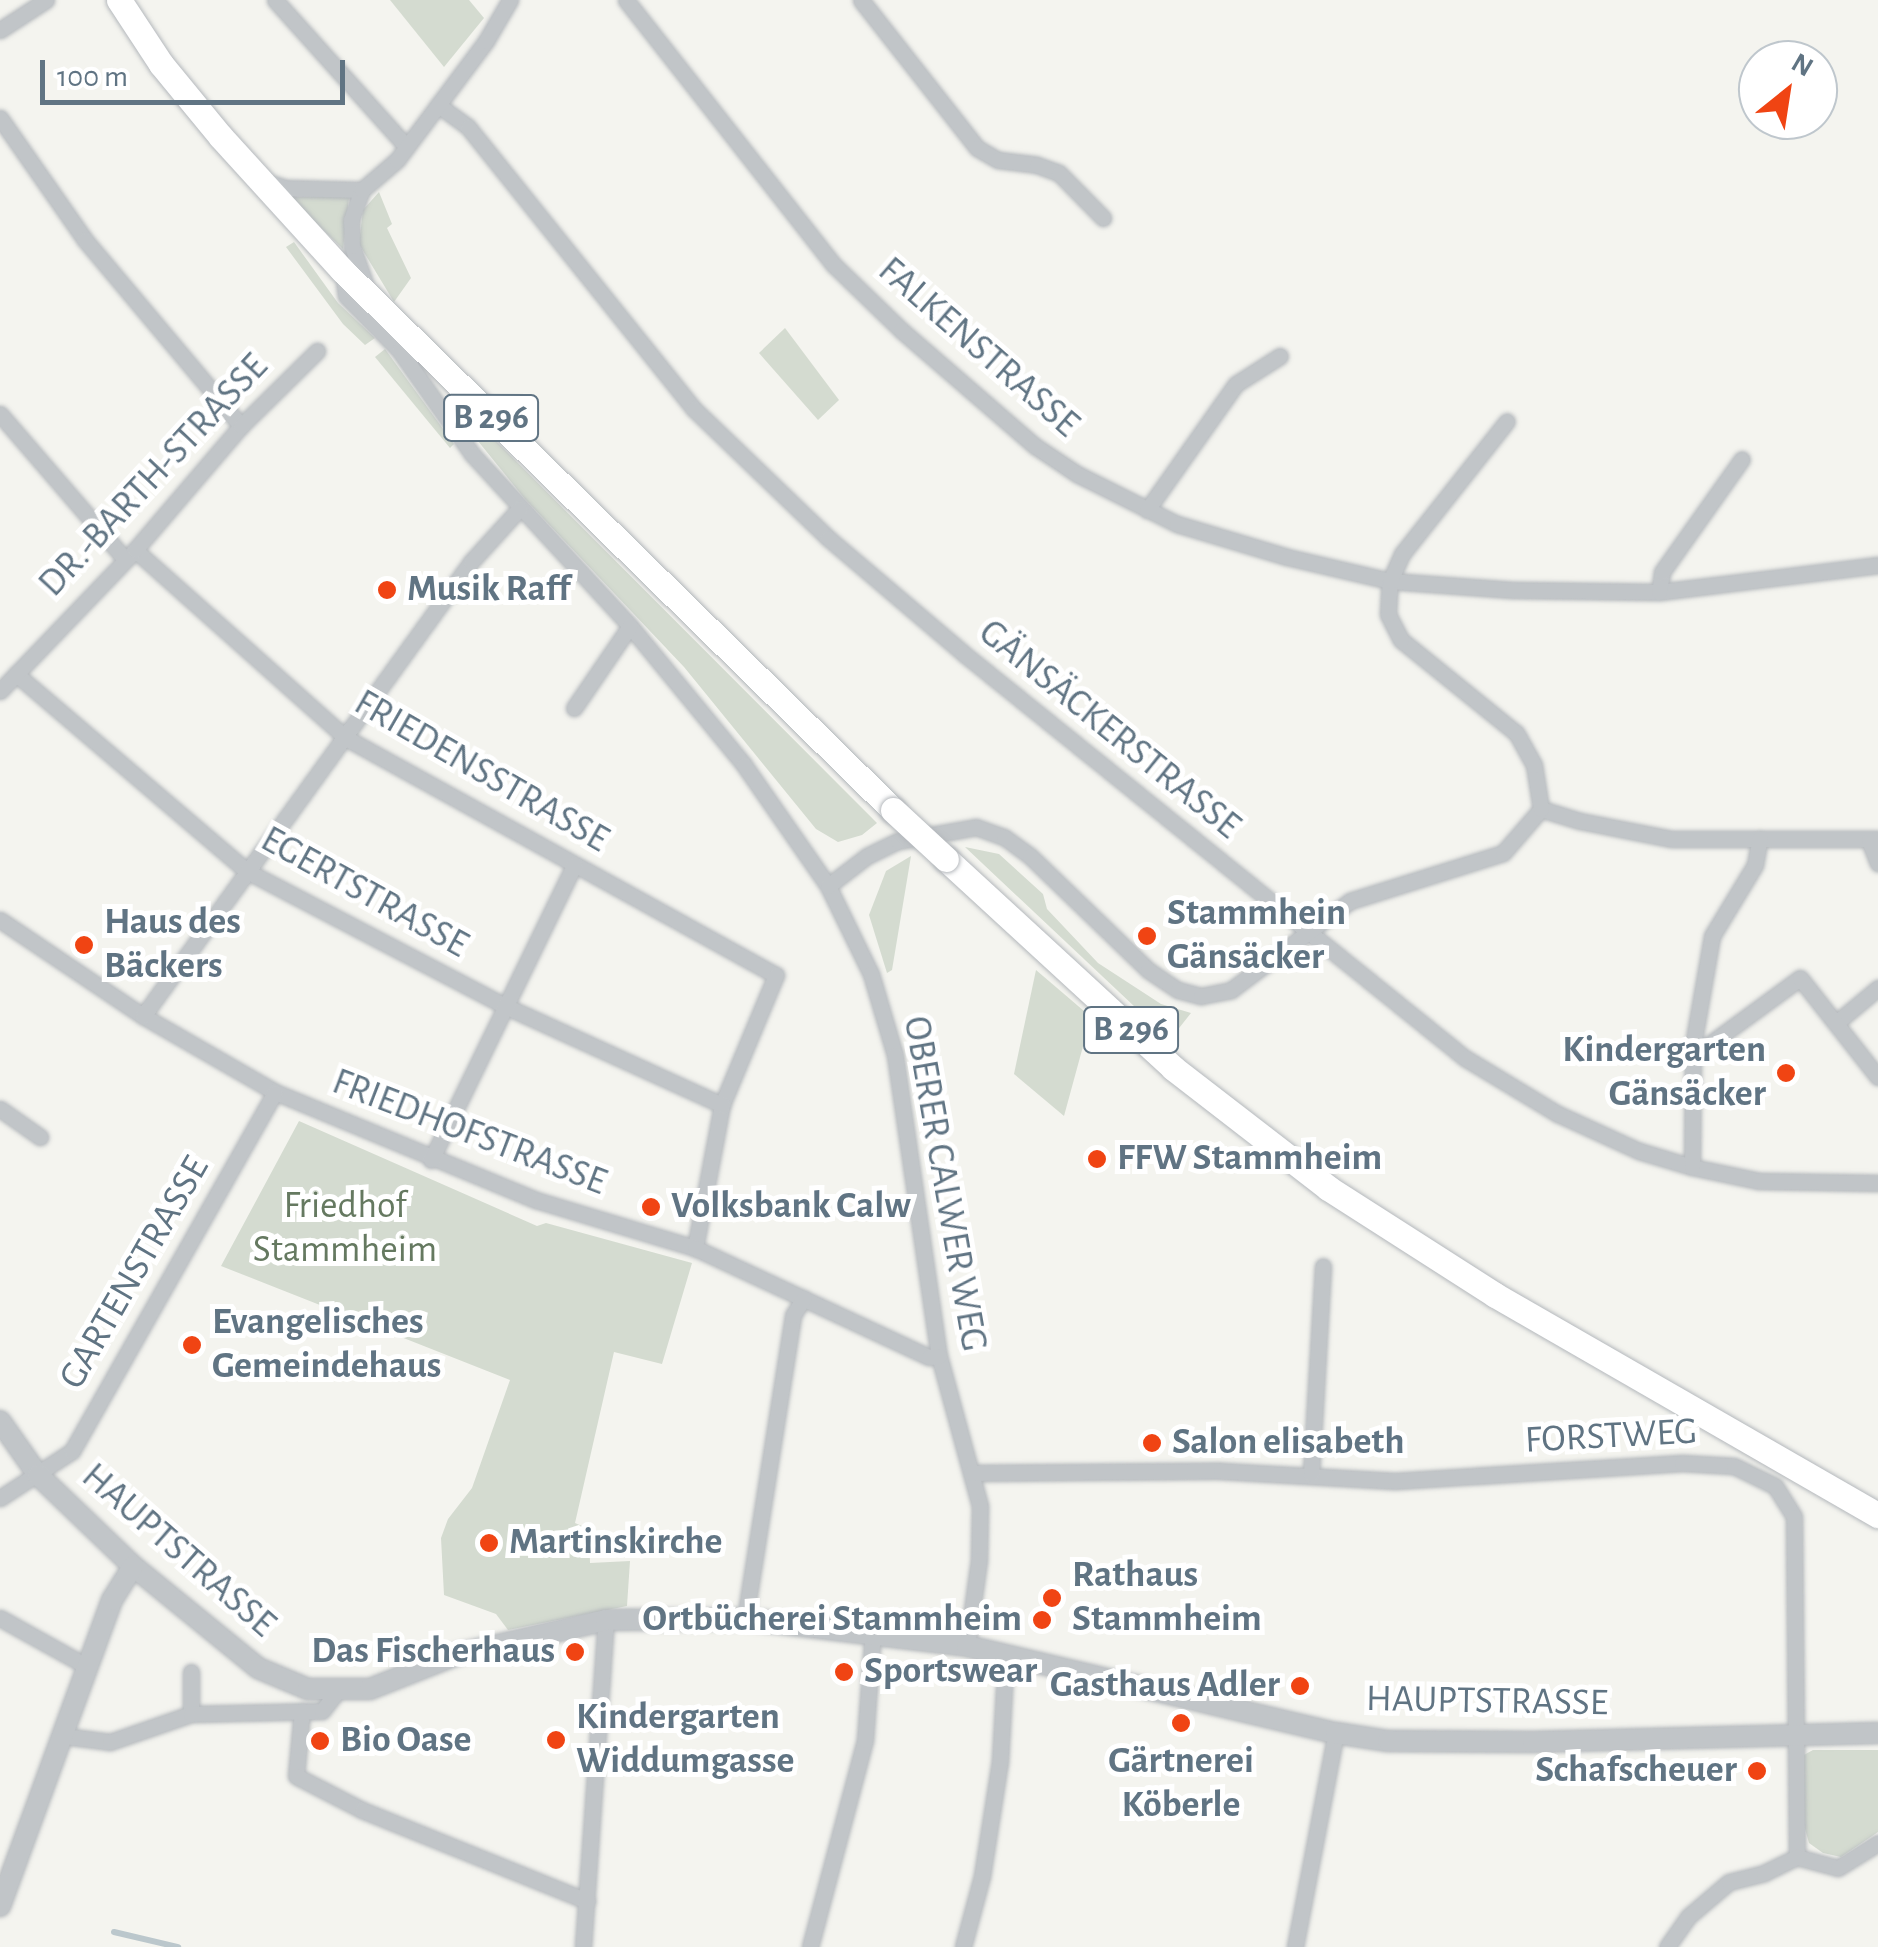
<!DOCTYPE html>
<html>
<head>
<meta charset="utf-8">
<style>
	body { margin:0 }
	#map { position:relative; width:1878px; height:1947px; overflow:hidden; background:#f4f4ef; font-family:"Alegreya Sans",sans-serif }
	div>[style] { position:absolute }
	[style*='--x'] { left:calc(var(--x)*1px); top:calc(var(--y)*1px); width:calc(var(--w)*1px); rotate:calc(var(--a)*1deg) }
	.green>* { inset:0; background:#d4dbd0 }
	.stream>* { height:6px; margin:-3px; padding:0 3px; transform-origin:3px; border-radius:3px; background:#bbc7cc }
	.roads { filter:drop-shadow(0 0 2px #b4b8bc) drop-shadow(0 0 2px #b4b8bc) }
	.minor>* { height:15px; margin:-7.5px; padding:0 7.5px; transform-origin:7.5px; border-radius:7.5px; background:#c1c5c8 }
	.tertiary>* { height:20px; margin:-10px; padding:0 10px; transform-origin:10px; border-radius:10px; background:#c1c5c8 }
	.primary>* { height:25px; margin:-12.5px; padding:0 12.5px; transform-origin:12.5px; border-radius:12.5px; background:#fff }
	.bridges { filter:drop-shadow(0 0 2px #b4b8bc) drop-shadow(0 0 2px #b4b8bc) }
	.primary-bridge>* { height:25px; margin:-12.5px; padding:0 12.5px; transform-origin:12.5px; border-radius:12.5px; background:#fff }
	.dots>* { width:28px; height:28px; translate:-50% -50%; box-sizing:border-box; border:5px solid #fff; border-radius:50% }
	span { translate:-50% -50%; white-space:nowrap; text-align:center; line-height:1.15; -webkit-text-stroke:10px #fff; paint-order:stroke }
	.shield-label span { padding:2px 8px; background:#fff; border:2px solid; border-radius:8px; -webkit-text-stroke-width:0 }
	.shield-label { font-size:35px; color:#607483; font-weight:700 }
	.street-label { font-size:38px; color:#607483 }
	.poi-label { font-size:38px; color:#607483; font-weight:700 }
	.left { translate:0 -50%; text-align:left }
	.right { translate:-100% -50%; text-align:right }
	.park-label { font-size:38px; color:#657960 }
	.north { position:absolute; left:1738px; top:40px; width:100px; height:100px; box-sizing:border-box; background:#fff; border:2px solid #bfc7cd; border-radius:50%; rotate:30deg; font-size:28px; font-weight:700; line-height:40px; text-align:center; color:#607483 }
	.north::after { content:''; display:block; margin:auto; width:35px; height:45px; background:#f04413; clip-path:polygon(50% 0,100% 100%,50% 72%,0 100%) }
	.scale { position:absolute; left:40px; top:60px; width:305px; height:45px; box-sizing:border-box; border:5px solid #607483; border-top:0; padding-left:12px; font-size:30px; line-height:35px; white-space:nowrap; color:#607483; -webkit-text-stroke:8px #fff; paint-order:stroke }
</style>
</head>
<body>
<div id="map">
	<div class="green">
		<i style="clip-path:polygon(390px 0,469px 0,484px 18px,444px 67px)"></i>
		<i style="clip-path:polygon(379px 192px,392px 224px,387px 228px,411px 278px,394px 302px,359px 244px,363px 210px)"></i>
		<i style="clip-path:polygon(294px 197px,349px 197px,343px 249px,292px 200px)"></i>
		<i style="clip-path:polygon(294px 242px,338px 303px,375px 338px,365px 345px,343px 324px,286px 247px)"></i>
		<i style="clip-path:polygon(785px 328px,839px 400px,818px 420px,759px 353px)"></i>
		<i style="clip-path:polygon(385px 349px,454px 444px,450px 448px,375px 357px)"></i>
		<i style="clip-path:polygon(458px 403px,877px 823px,862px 835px,838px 842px,816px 829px,684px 667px,525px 499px,452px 409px)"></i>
		<i style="clip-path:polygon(965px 847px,999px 854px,1043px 894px,1047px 909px,1098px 963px,1161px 1004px,1191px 1013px,1172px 1037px,1152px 1023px)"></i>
		<i style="clip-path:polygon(911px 856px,892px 970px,887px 973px,869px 915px,886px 871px)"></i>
		<i style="clip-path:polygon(1036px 970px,1091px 1017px,1064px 1116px,1014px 1074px)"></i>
		<i style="clip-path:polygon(299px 1121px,537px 1226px,546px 1223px,692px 1263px,662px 1364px,614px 1352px,575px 1523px,589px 1529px,590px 1563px,630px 1561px,627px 1606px,508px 1630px,496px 1614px,444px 1595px,441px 1538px,448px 1519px,472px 1488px,510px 1380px,221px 1266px)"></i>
		<i style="clip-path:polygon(1813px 1750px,1878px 1750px,1878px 1832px,1841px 1857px,1823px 1853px,1809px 1843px,1804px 1825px,1802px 1756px)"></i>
	</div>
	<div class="stream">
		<i style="--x:114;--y:1932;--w:66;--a:13.2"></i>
	</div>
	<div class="roads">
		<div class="minor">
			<i style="--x:275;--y:0;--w:195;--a:48.1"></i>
			<i style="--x:626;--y:0;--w:337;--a:51.9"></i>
			<i style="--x:834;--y:265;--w:93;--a:44.1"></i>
			<i style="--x:901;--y:330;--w:177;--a:40.9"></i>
			<i style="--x:1035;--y:446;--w:50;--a:33.7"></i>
			<i style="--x:1077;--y:474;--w:112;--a:26.6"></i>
			<i style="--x:1177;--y:524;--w:115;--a:16.7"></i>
			<i style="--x:1287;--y:557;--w:106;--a:13.1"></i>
			<i style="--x:1390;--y:581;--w:123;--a:4.2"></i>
			<i style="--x:1513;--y:590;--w:146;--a:0.8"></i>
			<i style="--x:1659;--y:592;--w:221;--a:-7"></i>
			<i style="--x:861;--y:0;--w:188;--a:51.9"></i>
			<i style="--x:977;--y:148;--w:24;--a:30"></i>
			<i style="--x:998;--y:160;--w:39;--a:7"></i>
			<i style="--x:1037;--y:165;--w:23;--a:20"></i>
			<i style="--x:1059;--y:173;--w:63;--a:45.6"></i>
			<i style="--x:0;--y:30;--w:55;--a:-33.1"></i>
			<i style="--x:438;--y:105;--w:37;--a:36"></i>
			<i style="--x:468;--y:127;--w:361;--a:51.3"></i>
			<i style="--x:694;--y:409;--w:186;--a:43.9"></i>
			<i style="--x:828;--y:538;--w:177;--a:40.4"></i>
			<i style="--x:963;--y:653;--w:645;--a:38.9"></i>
			<i style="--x:1465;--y:1058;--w:109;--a:31.1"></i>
			<i style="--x:1558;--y:1114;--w:89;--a:24.6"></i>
			<i style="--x:1639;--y:1151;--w:55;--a:16.8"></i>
			<i style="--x:1692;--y:1167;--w:68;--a:11.8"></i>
			<i style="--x:1759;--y:1181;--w:119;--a:1"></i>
			<i style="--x:0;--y:118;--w:149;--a:55.1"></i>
			<i style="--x:85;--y:240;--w:243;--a:50"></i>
			<i style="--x:267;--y:182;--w:19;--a:18"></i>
			<i style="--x:285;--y:188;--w:77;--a:1.5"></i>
			<i style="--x:343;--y:274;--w:22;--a:82"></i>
			<i style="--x:346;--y:296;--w:76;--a:45.5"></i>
			<i style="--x:399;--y:350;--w:127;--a:54.9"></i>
			<i style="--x:472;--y:454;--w:234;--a:47.4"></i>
			<i style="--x:630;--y:626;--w:180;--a:50.6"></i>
			<i style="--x:744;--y:765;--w:147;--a:55.2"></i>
			<i style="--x:828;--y:886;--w:98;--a:64"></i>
			<i style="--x:871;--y:974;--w:84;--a:73.5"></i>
			<i style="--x:895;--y:1055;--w:304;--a:81.7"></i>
			<i style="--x:939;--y:1356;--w:156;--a:74.7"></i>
			<i style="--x:980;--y:1506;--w:54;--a:91.1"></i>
			<i style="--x:979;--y:1560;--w:87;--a:97.9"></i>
			<i style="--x:367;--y:289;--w:46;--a:-109.2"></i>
			<i style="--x:352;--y:246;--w:26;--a:-92"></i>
			<i style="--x:351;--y:220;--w:32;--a:-70"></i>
			<i style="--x:362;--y:190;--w:46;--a:-40.6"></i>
			<i style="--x:397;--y:160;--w:149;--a:-53.2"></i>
			<i style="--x:486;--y:41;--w:48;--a:-59.7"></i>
			<i style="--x:0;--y:414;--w:189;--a:49.3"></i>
			<i style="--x:1147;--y:510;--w:154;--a:-54.8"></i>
			<i style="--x:1236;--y:384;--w:52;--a:-32.5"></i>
			<i style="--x:135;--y:550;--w:283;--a:41.7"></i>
			<i style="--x:346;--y:738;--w:491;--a:28.9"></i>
			<i style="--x:776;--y:975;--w:141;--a:112.6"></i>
			<i style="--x:722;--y:1105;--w:146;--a:100.7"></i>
			<i style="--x:1659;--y:592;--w:20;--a:-81"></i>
			<i style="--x:1662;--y:572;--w:138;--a:-54.7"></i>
			<i style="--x:16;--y:674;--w:304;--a:40.5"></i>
			<i style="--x:247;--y:871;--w:291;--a:27.6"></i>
			<i style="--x:505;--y:1006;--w:239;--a:24.5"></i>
			<i style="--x:0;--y:691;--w:195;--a:-46.2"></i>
			<i style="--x:135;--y:550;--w:163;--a:-49.5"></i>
			<i style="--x:241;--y:426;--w:107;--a:-44.6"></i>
			<i style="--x:574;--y:708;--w:99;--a:-55.7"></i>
			<i style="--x:1541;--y:809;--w:41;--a:17.1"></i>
			<i style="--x:1580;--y:821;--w:94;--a:11.1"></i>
			<i style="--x:1672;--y:839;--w:206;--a:0"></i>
			<i style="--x:1869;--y:840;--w:25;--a:69"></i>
			<i style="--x:828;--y:886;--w:49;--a:-37.6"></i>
			<i style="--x:867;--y:856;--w:34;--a:-26"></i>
			<i style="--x:898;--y:841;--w:79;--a:-10.2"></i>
			<i style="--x:976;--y:827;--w:30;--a:20"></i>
			<i style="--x:1004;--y:837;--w:32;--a:36"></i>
			<i style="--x:1030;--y:856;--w:164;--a:44"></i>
			<i style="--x:1148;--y:970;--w:36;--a:34"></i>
			<i style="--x:1178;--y:990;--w:24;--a:15"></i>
			<i style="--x:1201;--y:996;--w:31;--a:-11"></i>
			<i style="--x:1231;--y:990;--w:149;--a:-36.8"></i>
			<i style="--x:1350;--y:901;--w:160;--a:-17.4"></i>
			<i style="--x:1503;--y:853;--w:58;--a:-49.2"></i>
			<i style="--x:1541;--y:809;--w:45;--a:-99"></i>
			<i style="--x:1534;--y:765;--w:37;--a:-119"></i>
			<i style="--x:1516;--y:733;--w:148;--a:-141"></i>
			<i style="--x:1401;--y:640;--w:29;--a:-117"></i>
			<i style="--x:1388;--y:614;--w:33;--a:-87"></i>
			<i style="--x:1390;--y:581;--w:30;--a:-66"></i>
			<i style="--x:1402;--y:554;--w:169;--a:-51.7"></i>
			<i style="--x:0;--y:920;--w:172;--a:33.9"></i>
			<i style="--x:143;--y:1016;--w:152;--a:29.9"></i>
			<i style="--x:275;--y:1092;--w:282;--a:22.5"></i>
			<i style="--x:536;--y:1200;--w:166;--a:16.8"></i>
			<i style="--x:695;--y:1248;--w:258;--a:25"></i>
			<i style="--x:929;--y:1357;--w:10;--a:-6"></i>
			<i style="--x:143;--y:1016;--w:560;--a:-54.15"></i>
			<i style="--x:471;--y:562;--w:72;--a:-47.8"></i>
			<i style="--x:1836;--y:1023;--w:55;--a:-39.8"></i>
			<i style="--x:1693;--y:1045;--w:14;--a:4"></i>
			<i style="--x:1707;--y:1046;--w:115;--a:-36.2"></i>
			<i style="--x:1800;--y:978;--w:126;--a:51.8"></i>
			<i style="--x:0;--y:1109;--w:49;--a:35"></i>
			<i style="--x:431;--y:1160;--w:328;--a:-64.1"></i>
			<i style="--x:1692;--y:1167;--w:122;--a:-89.5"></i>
			<i style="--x:1693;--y:1045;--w:111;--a:-80.1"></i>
			<i style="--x:1712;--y:936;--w:83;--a:-58.8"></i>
			<i style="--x:1755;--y:865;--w:27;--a:-80"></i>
			<i style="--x:971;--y:1473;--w:250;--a:-0.5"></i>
			<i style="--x:1221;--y:1471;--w:174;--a:3.3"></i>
			<i style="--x:1395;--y:1481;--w:288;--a:-3.6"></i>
			<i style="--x:1682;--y:1463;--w:52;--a:3.3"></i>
			<i style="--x:1734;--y:1466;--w:46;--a:26"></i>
			<i style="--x:1775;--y:1486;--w:36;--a:58"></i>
			<i style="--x:1794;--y:1517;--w:340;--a:89.5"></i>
			<i style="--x:1311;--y:1474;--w:208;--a:-86.7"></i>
			<i style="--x:0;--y:1498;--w:86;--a:-33.1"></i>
			<i style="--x:72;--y:1451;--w:412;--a:-60.5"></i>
			<i style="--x:0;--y:1618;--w:101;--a:29.1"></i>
			<i style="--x:745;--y:1619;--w:308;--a:-81"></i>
			<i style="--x:793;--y:1315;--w:20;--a:-57"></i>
			<i style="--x:191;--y:1672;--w:42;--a:90"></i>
			<i style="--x:302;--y:1711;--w:65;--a:95.3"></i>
			<i style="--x:296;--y:1776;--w:74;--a:27.3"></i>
			<i style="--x:362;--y:1810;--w:243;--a:22"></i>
			<i style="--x:64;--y:1736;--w:46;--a:7.4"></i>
			<i style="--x:110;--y:1742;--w:86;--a:-19.1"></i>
			<i style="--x:191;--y:1714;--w:131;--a:-1.3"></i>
			<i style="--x:322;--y:1711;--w:24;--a:-52"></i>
			<i style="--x:1797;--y:1857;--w:42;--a:15"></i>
			<i style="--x:1838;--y:1868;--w:47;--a:-32"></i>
			<i style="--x:583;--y:1947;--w:328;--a:-86"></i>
			<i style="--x:810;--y:1947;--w:214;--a:-75.1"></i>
			<i style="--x:865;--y:1740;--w:108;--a:-85.8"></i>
			<i style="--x:963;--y:1947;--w:73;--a:-75"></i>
			<i style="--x:982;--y:1876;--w:116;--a:-81.1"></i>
			<i style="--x:1000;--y:1761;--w:107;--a:-86.8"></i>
			<i style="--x:1295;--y:1947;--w:218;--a:-79.2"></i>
			<i style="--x:1667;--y:1947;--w:38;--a:-55"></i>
			<i style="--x:1689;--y:1916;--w:52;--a:-40.4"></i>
			<i style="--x:1729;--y:1882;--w:36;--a:-14"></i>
			<i style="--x:1764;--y:1873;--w:37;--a:-26"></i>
		</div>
		<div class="tertiary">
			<i style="--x:0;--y:1421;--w:66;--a:54.9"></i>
			<i style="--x:38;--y:1475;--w:132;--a:43.8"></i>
			<i style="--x:133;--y:1566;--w:161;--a:39.2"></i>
			<i style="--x:258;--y:1668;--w:54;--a:22.8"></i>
			<i style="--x:308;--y:1689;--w:62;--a:0"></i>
			<i style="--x:370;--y:1689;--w:96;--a:-21.5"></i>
			<i style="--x:459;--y:1654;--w:151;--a:-13"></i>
			<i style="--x:606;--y:1620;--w:139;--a:-0.4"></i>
			<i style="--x:745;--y:1619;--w:224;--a:6.9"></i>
			<i style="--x:967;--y:1646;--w:379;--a:13.3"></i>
			<i style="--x:1336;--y:1733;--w:53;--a:8.7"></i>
			<i style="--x:1388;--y:1741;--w:145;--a:0.4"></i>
			<i style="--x:1533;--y:1742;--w:345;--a:-1.5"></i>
			<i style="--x:0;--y:1906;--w:326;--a:-69.9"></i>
			<i style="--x:112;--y:1600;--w:40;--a:-58"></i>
		</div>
		<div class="primary">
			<i style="--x:119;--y:0;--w:77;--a:56.7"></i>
			<i style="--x:161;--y:64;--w:94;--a:50.6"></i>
			<i style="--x:221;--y:137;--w:180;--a:47.7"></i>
			<i style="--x:342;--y:270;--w:771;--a:44.42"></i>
			<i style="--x:946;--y:859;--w:309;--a:42.6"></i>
			<i style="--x:1173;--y:1068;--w:196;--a:37.7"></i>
			<i style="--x:1328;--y:1188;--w:198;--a:32.6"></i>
			<i style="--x:1495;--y:1295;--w:442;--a:29.9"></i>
		</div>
	</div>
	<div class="bridges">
		<div class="primary-bridge">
			<i style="--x:893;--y:810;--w:72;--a:42.8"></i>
		</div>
	</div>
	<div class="dots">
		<i style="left:387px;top:590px;background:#f04413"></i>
		<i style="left:1147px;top:936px;background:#f04413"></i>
		<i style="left:84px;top:945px;background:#f04413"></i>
		<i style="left:1786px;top:1073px;background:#f04413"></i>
		<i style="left:1097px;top:1159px;background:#f04413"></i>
		<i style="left:651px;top:1207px;background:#f04413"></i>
		<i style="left:192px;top:1345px;background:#f04413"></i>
		<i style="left:1152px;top:1443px;background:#f04413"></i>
		<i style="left:489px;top:1543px;background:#f04413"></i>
		<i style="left:1052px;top:1598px;background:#f04413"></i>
		<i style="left:1042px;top:1620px;background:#f04413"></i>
		<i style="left:575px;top:1652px;background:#f04413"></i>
		<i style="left:844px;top:1672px;background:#f04413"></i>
		<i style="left:1300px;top:1686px;background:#f04413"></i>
		<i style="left:1181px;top:1723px;background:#f04413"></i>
		<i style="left:556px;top:1740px;background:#f04413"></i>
		<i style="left:320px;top:1741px;background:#f04413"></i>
		<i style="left:1757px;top:1771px;background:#f04413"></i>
	</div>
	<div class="shield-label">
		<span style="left:491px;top:418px">B 296</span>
		<span style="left:1131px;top:1030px">B 296</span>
	</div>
	<div class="street-label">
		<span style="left:978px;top:348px;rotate:41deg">FALKENSTRASSE</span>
		<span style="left:154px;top:476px;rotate:-47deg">DR.-BARTH-STRASSE</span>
		<span style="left:1109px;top:730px;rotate:39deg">GÄNSÄCKERSTRASSE</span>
		<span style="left:481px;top:772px;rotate:30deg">FRIEDENSSTRASSE</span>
		<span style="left:364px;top:893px;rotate:29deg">EGERTSTRASSE</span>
		<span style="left:469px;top:1133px;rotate:21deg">FRIEDHOFSTRASSE</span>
		<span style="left:944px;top:1184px;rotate:80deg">OBERER CALWER WEG</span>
		<span style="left:135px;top:1273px;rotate:-60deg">GARTENSTRASSE</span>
		<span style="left:1611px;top:1437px;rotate:-3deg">FORSTWEG</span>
		<span style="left:178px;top:1551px;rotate:41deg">HAUPTSTRASSE</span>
		<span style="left:1487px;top:1702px;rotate:1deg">HAUPTSTRASSE</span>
	</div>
	<div class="poi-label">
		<span class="left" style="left:407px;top:590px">Musik Raff</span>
		<span class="left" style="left:1167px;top:936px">Stammhein<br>Gänsäcker</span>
		<span class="left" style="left:104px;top:945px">Haus des<br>Bäckers</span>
		<span class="right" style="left:1766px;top:1073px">Kindergarten<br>Gänsäcker</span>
		<span class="left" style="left:1117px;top:1159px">FFW Stammheim</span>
		<span class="left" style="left:671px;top:1207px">Volksbank Calw</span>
		<span class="left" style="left:212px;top:1345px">Evangelisches<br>Gemeindehaus</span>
		<span class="left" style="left:1172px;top:1443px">Salon elisabeth</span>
		<span class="left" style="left:509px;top:1543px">Martinskirche</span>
		<span class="left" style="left:1072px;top:1598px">Rathaus<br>Stammheim</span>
		<span class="right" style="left:1022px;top:1620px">Ortbücherei Stammheim</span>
		<span class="right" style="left:555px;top:1652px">Das Fischerhaus</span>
		<span class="left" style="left:864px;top:1672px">Sportswear</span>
		<span class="right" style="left:1280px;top:1686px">Gasthaus Adler</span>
		<span class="left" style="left:576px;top:1740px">Kindergarten<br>Widdumgasse</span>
		<span class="left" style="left:340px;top:1741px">Bio Oase</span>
		<span style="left:1181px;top:1784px">Gärtnerei<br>Köberle</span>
		<span class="right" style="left:1737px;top:1771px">Schafscheuer</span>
	</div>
	<div class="park-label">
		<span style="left:345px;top:1229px">Friedhof<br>Stammheim</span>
	</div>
	<div class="north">N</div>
	<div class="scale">100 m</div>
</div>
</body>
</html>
